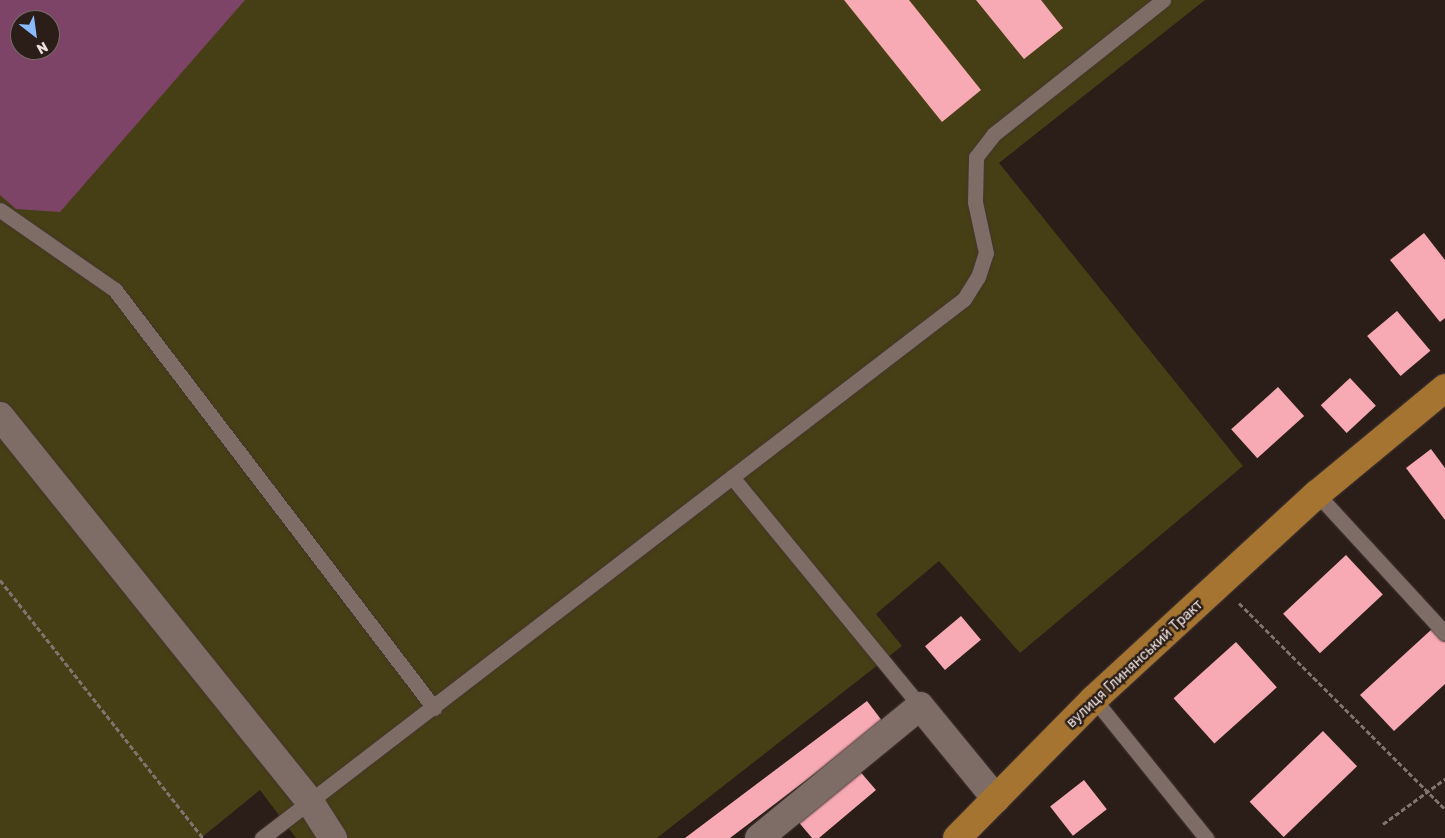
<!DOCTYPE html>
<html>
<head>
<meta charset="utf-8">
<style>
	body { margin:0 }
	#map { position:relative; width:1445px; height:838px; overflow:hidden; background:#2b1d18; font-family:Rubik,sans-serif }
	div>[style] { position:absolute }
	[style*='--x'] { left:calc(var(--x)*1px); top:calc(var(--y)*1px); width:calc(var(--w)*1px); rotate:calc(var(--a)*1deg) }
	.green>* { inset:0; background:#463e14 }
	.water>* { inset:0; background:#7d4468 }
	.building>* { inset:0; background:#f7aab3; transform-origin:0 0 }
	.path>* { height:3px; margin-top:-1.5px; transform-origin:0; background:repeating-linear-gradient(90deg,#80746f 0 5px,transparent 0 7.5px) }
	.roads { filter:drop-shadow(0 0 1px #433734) drop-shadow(0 0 1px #433734) }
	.service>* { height:15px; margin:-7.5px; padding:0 7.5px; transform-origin:7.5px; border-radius:7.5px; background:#7e6c66 }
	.minor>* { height:28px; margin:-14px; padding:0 14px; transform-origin:14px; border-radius:14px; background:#7e6c66 }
	.primary>* { height:28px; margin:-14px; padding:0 14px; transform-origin:14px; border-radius:14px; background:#a47430 }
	span { translate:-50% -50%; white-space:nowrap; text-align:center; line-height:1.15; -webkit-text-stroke:5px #2b1d18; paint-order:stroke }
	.street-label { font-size:14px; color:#ebe1dd }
	.north { position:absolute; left:10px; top:10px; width:50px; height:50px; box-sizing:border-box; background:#2b1d18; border:1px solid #786b67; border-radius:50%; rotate:150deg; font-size:14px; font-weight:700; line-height:20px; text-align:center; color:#ebe1dd }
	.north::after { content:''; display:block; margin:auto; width:18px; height:22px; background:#8abafc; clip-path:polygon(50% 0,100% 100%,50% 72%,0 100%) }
</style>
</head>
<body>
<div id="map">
	<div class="green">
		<i style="clip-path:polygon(evenodd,0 0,1205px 0,999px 163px,1243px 466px,1020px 653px,939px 561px,876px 614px,902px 646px,657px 838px,296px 838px,260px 790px,201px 838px,0 838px,0 0,20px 20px,50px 20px,50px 50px,20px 50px,20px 20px)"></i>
	</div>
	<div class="water">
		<i style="clip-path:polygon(evenodd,0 0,245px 0,60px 212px,16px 209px,0 195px,0 0,20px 20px,50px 20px,50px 50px,20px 50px,20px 20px)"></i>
	</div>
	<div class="building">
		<i style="clip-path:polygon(844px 0,909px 0,981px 90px,942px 122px)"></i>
		<i style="clip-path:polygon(976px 0,1041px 0,1063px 28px,1024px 59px)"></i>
		<i style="clip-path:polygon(1424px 233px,1445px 260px,1445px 318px,1440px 322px,1390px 260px)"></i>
		<i style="left:1397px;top:311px;width:52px;height:39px;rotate:50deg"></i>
		<i style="left:1350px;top:378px;width:38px;height:40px;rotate:47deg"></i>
		<i style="left:1278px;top:387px;width:39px;height:63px;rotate:48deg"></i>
		<i style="clip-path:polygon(1431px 449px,1445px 468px,1445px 520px,1406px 468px)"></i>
		<i style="left:1346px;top:555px;width:54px;height:86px;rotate:47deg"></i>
		<i style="left:961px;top:616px;width:31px;height:47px;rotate:50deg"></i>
		<i style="clip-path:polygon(1432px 629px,1445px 642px,1445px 684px,1394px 731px,1360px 695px)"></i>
		<i style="left:1236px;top:642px;width:61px;height:84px;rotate:48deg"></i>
		<i style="clip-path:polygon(867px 701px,883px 722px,730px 838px,685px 838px)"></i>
		<i style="left:1323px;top:731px;width:49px;height:102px;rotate:46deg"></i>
		<i style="clip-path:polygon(857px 768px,876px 790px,819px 838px,812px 838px,796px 819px)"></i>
		<i style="left:1084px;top:780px;width:37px;height:43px;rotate:52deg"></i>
	</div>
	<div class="path">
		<i style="--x:0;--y:580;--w:328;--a:51.8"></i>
		<i style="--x:1239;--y:603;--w:291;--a:45"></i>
		<i style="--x:1383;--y:824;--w:77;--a:-36"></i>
	</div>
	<div class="roads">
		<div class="service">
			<i style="--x:0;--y:210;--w:140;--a:34.8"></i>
			<i style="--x:115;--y:290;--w:526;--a:52.65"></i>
			<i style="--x:732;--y:477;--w:292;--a:-37.5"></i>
			<i style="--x:964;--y:299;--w:26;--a:-58"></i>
			<i style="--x:978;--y:277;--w:25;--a:-72"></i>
			<i style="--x:986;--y:253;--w:52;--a:-102.2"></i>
			<i style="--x:975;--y:202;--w:45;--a:-88.7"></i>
			<i style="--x:976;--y:157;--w:29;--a:-52"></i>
			<i style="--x:994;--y:134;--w:216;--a:-38.4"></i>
			<i style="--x:1317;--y:494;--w:189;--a:47.4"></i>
			<i style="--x:1094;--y:699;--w:179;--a:51.1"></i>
			<i style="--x:262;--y:838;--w:593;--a:-37.53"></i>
			<i style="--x:732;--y:477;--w:296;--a:50.6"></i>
		</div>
		<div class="minor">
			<i style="--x:0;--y:416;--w:495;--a:51.2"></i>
			<i style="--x:310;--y:802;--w:43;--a:57.4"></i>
			<i style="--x:759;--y:838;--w:208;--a:-39.3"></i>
			<i style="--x:920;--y:706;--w:120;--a:50.7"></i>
		</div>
		<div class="primary">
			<i style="--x:957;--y:838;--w:195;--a:-45.4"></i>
			<i style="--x:1094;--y:699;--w:303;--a:-42.6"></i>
			<i style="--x:1317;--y:494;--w:166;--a:-39.6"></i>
		</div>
	</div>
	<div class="street-label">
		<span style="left:1135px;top:664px;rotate:-43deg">вулиця Глинянський Тракт</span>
	</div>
	<div class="north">N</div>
</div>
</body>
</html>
